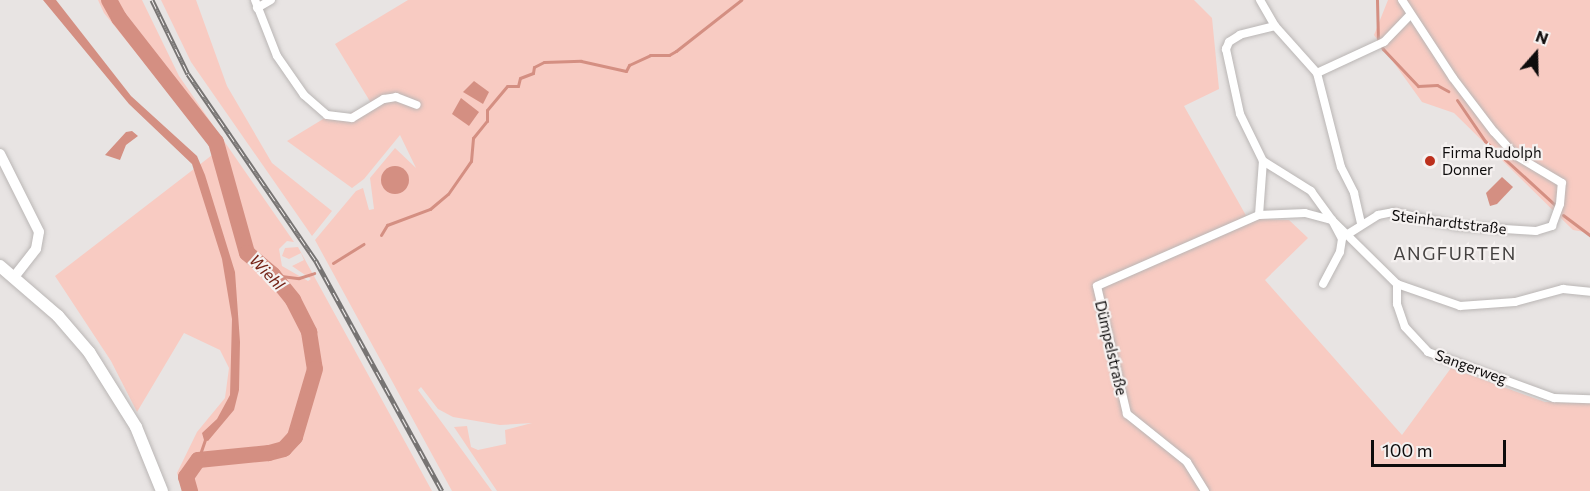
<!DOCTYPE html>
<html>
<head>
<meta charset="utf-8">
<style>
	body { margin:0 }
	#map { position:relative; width:1590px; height:491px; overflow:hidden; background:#e8e4e3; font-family:Commissioner,sans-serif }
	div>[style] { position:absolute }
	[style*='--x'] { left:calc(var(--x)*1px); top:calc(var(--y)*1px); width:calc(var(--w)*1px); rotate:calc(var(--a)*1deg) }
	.green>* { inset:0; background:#f8cbc2 }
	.water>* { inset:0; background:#d48f82 }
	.round { border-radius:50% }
	.stream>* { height:3px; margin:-1.5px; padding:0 1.5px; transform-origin:1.5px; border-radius:1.5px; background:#d48f82 }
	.river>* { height:16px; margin:-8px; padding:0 8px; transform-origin:8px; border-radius:8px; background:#d48f82 }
	.roads { filter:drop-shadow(0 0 2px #bab6b5) drop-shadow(0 0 2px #bab6b5) }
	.minor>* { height:8px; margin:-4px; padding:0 4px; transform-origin:4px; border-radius:4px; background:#fff }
	.secondary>* { height:10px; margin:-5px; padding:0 5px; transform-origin:5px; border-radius:5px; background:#fff }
	.primary>* { height:12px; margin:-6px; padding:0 6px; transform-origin:6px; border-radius:6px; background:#fff }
	.rail>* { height:5px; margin-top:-2.5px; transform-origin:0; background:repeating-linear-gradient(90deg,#f5f1f0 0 9px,#777473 0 18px); box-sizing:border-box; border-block:2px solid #777473 }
	.dots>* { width:16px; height:16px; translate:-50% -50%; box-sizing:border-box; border:3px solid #f5f1f0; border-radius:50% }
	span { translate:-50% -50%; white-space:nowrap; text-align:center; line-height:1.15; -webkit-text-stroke:4.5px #f5f1f0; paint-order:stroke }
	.poi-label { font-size:15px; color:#0e0c0c }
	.left { translate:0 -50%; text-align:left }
	.street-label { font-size:15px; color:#0e0c0c }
	.water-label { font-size:16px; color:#752317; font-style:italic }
	.quarter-label { font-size:18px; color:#454241; letter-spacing:1.5px }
	.north { position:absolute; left:1506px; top:24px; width:60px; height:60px; -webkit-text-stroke:4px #f5f1f0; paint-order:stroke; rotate:20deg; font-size:16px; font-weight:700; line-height:24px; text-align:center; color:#0e0c0c }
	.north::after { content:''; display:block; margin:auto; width:21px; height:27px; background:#0e0c0c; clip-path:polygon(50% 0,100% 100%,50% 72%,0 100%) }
	.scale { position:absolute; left:1371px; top:440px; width:135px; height:27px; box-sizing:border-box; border:3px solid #0e0c0c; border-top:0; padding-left:8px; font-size:18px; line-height:21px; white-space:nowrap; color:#0e0c0c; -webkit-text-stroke:4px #f5f1f0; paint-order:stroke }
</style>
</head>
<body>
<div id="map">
	<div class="green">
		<i style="clip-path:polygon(98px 0,142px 0,179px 76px,294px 242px,287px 241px,279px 249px,282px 266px,308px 281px,311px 279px,292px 266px,304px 260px,301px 253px,289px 259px,282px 256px,285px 248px,298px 247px,432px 491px,183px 491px,177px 473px,197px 432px,225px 398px,229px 368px,220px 350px,184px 333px,137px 412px,111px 361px,55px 276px,216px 152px,104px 13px)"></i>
		<i style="clip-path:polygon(161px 0,196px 0,227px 86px,272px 163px,332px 211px,312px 236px,191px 62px)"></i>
		<i style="clip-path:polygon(408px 0,1194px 0,1212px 18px,1219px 89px,1184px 106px,1248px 219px,1289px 220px,1308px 238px,1265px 280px,1402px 435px,1451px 368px,1545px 402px,1590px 403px,1590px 491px,497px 491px,454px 427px,467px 426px,471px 447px,478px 450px,506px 444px,505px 430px,532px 423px,500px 425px,453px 417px,438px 409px,421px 387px,418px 390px,492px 491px,452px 491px,315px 240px,356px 191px,363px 188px,369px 210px,374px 209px,370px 178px,395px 148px,416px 168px,400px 135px,364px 179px,352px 188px,287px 141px,333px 113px,345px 116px,371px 103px,335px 44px)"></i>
		<i style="clip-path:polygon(1388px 0,1590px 0,1590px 233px,1573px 230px,1454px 113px,1422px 102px,1374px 35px)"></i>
	</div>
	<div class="water">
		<i style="clip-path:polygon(43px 0,56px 0,131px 96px,197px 156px,205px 175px,235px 272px,240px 342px,239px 390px,234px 410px,208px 441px,204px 440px,202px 433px,217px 419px,230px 395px,232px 319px,222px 259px,192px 164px,129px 104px)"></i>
		<i style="clip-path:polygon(474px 81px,489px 92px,483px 104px,463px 92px)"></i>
		<i style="clip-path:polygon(461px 98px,479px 112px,469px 126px,452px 114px)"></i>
		<i style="clip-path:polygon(132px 131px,138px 136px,126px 145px,120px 160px,105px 155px,126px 132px)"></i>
		<i class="round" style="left:381px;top:166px;width:28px;height:28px"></i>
		<i style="clip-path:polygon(1502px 177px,1513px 187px,1497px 204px,1490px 206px,1486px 193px)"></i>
	</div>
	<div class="stream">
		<i style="--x:1377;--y:0;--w:42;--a:88.6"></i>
		<i style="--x:1378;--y:42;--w:9;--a:54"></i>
		<i style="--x:1383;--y:49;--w:51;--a:46.6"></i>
		<i style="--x:1418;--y:86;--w:19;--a:-3"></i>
		<i style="--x:1437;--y:85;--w:13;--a:29"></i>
		<i style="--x:1457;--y:100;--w:50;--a:55.7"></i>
		<i style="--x:1485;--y:141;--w:95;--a:42.4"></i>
		<i style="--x:1563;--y:215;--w:34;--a:37"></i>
		<i style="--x:381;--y:235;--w:12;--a:-59"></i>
		<i style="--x:387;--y:225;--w:46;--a:-20.4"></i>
		<i style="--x:430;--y:209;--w:23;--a:-40"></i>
		<i style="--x:448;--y:194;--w:40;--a:-55.1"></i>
		<i style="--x:471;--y:161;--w:23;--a:-85"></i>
		<i style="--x:473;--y:138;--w:22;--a:-51"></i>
		<i style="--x:487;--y:121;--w:11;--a:-90"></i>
		<i style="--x:487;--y:110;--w:31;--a:-50"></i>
		<i style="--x:507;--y:86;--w:11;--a:0"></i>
		<i style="--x:518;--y:86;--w:8;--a:-76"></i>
		<i style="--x:520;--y:78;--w:14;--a:-21"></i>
		<i style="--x:533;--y:73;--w:6;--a:-81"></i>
		<i style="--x:534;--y:67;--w:11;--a:-27"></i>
		<i style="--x:544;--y:62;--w:37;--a:-2"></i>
		<i style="--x:581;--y:61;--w:46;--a:12.5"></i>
		<i style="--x:626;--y:71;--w:7;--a:-63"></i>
		<i style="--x:629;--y:65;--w:23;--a:-25"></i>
		<i style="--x:650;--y:55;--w:19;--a:0"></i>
		<i style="--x:669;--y:55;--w:8;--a:-30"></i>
		<i style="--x:676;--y:51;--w:83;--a:-38.1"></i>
		<i style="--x:333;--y:263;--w:36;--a:-32"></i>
		<i style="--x:273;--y:275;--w:26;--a:7"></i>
		<i style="--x:299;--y:278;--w:16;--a:-18"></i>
		<i style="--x:198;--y:460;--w:24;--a:-71"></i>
	</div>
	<div class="river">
		<i style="--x:109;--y:0;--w:21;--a:61"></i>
		<i style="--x:119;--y:18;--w:157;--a:52"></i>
		<i style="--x:216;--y:142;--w:115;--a:74.4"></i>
		<i style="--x:247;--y:253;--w:34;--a:40"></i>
		<i style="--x:273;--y:275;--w:32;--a:51"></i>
		<i style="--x:293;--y:300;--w:36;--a:63"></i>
		<i style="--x:309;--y:332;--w:37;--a:81"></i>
		<i style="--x:315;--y:369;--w:71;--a:106.4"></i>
		<i style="--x:295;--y:437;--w:16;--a:133"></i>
		<i style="--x:284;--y:449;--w:16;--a:165"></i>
		<i style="--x:269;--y:453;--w:71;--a:174.4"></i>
		<i style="--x:198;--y:460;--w:21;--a:125"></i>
		<i style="--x:186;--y:477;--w:15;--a:74"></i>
	</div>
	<div class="roads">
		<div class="minor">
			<i style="--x:255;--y:0;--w:60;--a:68.6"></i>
			<i style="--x:277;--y:56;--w:47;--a:55.3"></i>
			<i style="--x:304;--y:95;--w:30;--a:41"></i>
			<i style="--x:327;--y:115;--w:25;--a:7"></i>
			<i style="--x:352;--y:118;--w:37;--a:-31"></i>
			<i style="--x:384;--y:99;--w:12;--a:-9"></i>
			<i style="--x:396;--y:97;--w:22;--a:21"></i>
			<i style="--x:1260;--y:0;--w:30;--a:60"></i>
			<i style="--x:1275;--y:26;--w:63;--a:48.2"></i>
			<i style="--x:1317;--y:73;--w:97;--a:75.7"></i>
			<i style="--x:1341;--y:167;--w:29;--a:63"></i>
			<i style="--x:1354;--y:193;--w:32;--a:77"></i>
			<i style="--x:257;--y:8;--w:16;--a:-30"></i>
			<i style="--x:1275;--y:26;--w:36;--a:166"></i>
			<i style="--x:1240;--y:35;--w:13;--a:148"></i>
			<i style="--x:1229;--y:42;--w:8;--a:113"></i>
			<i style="--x:1226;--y:49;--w:66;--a:77.8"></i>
			<i style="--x:1240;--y:114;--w:52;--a:63.9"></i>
			<i style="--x:1263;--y:161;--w:57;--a:32"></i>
			<i style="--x:1311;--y:191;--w:36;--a:54"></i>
			<i style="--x:1332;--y:220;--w:91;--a:44.6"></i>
			<i style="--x:1397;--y:284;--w:67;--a:19.2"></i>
			<i style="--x:1460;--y:306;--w:55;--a:-4.2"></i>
			<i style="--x:1515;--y:302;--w:50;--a:-15.2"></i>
			<i style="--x:1563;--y:289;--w:27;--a:6"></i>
			<i style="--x:1317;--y:73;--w:74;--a:-24.8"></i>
			<i style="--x:1384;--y:42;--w:37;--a:-46"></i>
			<i style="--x:1259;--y:215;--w:46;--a:-2.5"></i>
			<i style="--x:1305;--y:213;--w:28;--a:15"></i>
			<i style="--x:1332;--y:220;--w:21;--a:62"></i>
			<i style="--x:1342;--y:239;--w:13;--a:99"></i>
			<i style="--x:1340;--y:252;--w:36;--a:118"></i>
			<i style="--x:1348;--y:234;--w:36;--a:-32"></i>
			<i style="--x:1378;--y:215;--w:15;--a:-11"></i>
			<i style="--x:1393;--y:212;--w:66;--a:12.3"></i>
			<i style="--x:1457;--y:226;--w:79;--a:3.6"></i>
			<i style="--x:1536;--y:231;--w:17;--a:-17"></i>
			<i style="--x:1552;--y:226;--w:23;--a:-70"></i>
			<i style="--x:1560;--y:204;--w:21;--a:-85"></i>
			<i style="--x:1562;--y:183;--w:55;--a:-149.2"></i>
			<i style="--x:1515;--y:155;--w:31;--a:-132"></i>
			<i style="--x:1494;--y:132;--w:68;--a:-127.2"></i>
			<i style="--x:1453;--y:78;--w:93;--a:-123.2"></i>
			<i style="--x:1397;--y:284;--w:20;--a:90"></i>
			<i style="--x:1397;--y:304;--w:24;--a:71"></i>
			<i style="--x:1405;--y:327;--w:34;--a:47"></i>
			<i style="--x:1428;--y:352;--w:134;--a:20.1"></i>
			<i style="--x:1554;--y:398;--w:36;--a:2"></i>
			<i style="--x:1205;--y:491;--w:34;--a:-122"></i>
			<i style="--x:1187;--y:462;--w:77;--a:-141.3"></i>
			<i style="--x:1127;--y:414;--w:131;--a:-103.2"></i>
			<i style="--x:1097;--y:286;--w:177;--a:-23.7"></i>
			<i style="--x:1259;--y:215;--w:54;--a:-85.8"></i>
		</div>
		<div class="secondary">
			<i style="--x:0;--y:154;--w:87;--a:63.4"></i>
			<i style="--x:39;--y:232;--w:17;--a:100"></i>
			<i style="--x:36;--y:249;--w:34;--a:128"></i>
		</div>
		<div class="primary">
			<i style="--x:0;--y:266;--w:77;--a:40.8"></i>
			<i style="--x:58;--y:316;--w:48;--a:49.3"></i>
			<i style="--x:89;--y:352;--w:89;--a:57.9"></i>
			<i style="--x:136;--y:427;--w:69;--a:67.9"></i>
		</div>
	</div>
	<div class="rail">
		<i style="--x:152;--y:0;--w:82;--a:64.1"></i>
		<i style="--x:188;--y:74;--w:227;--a:55.6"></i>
		<i style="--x:316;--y:261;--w:262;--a:61.3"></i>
	</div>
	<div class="dots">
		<i style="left:1430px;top:161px;background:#bc301d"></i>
	</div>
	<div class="poi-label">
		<span class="left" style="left:1442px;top:161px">Firma Rudolph<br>Donner</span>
	</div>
	<div class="street-label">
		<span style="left:1449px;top:222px;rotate:7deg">Steinhardtstraße</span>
		<span style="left:1111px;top:348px;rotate:77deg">Dümpelstraße</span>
		<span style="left:1471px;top:367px;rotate:20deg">Sangerweg</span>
	</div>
	<div class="water-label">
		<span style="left:267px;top:272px;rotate:46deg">Wiehl</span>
	</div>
	<div class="quarter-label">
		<span style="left:1455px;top:253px">ANGFURTEN</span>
	</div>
	<div class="north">N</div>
	<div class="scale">100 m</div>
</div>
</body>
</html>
